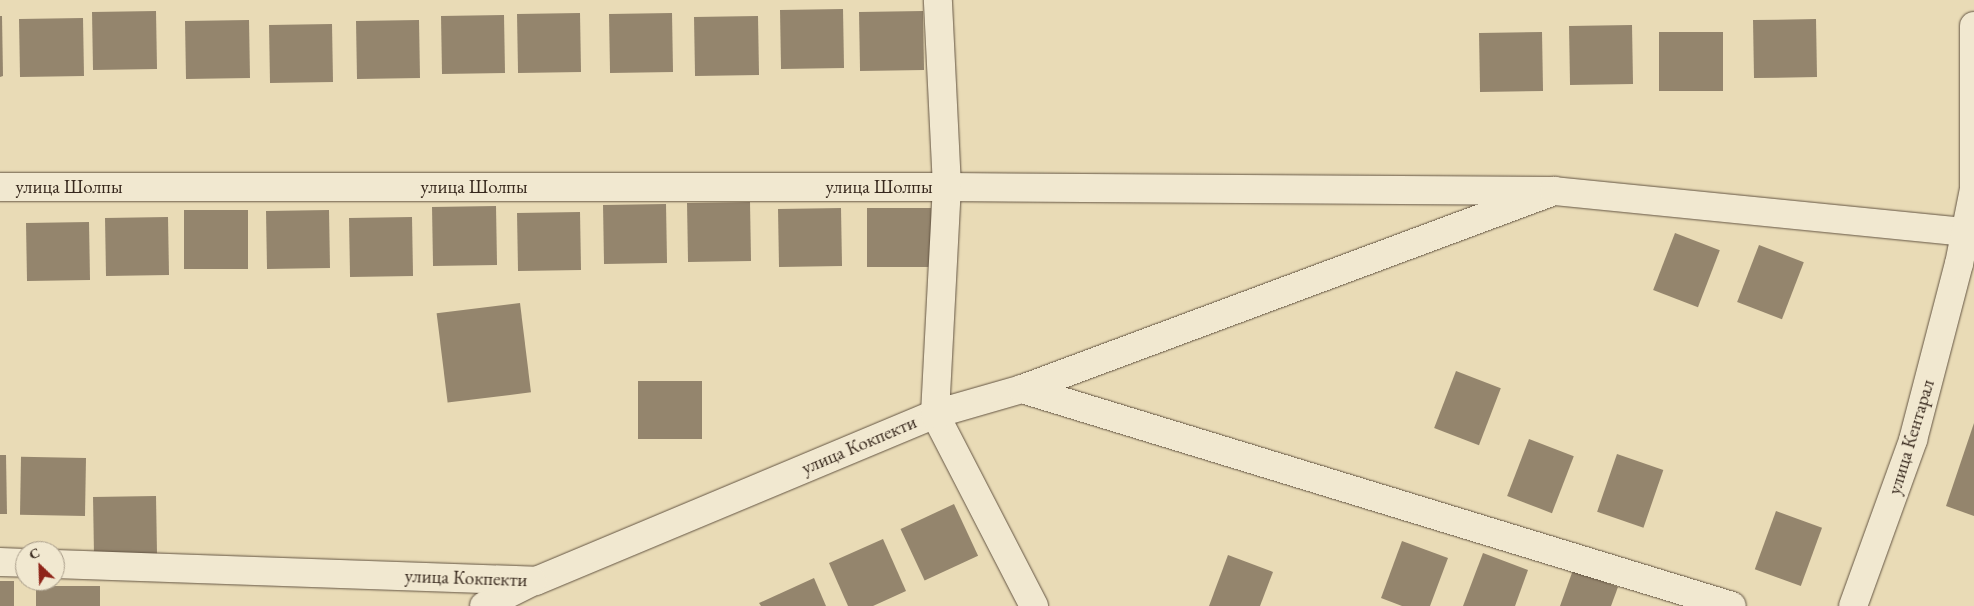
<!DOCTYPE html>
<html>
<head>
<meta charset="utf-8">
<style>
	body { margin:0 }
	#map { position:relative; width:1974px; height:606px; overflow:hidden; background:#e9dbb6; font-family:"EB Garamond",serif }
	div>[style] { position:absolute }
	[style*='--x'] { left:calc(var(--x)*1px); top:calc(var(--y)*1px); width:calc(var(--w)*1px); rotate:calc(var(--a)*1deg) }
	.building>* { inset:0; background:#94856d; transform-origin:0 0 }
	.roads { filter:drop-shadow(0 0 1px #645543) drop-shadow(0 0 1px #645543) }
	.street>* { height:28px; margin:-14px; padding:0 14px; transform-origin:14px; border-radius:14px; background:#f1e8d0 }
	span { translate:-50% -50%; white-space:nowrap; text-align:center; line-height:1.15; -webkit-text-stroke:5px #f1e8d0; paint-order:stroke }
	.street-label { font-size:19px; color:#37281d }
	.north { position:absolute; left:15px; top:541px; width:50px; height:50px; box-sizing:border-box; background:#f1e8d0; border:1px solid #a79b88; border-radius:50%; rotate:336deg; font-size:14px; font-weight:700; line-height:20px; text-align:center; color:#37281d }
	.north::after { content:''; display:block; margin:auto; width:18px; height:22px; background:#8f2418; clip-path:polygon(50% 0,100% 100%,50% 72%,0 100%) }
</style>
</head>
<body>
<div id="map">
	<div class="building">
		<i style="left:843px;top:9px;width:59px;height:63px;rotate:89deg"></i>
		<i style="left:156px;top:11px;width:58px;height:64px;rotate:89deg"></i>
		<i style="left:923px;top:11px;width:59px;height:64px;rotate:89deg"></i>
		<i style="left:580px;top:13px;width:59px;height:63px;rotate:89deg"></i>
		<i style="left:672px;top:13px;width:59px;height:63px;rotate:89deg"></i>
		<i style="left:504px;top:15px;width:58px;height:63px;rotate:89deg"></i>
		<i style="clip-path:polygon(0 16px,2px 16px,3px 76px,0 77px)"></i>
		<i style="left:758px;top:16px;width:59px;height:64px;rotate:89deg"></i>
		<i style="left:83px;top:18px;width:58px;height:64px;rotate:89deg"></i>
		<i style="left:1816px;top:19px;width:58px;height:63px;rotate:89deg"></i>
		<i style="left:249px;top:20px;width:58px;height:64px;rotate:89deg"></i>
		<i style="left:419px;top:20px;width:58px;height:63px;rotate:89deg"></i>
		<i style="left:332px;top:24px;width:58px;height:63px;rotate:89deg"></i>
		<i style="left:1632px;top:25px;width:59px;height:63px;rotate:89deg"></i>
		<i style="left:1542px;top:32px;width:59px;height:63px;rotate:89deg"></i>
		<i style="left:1723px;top:32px;width:59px;height:64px;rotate:90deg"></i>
		<i style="left:750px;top:202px;width:59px;height:63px;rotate:89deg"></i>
		<i style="left:666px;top:204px;width:59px;height:63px;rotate:89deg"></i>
		<i style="left:496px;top:206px;width:59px;height:64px;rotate:89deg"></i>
		<i style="left:841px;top:208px;width:58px;height:63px;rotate:89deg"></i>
		<i style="left:931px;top:208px;width:59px;height:64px;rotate:90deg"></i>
		<i style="left:248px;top:210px;width:59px;height:64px;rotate:90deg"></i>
		<i style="left:329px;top:210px;width:58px;height:63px;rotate:89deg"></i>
		<i style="left:580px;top:212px;width:58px;height:63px;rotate:89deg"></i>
		<i style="left:168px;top:217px;width:58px;height:63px;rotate:89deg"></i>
		<i style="left:412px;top:217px;width:59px;height:63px;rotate:89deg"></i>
		<i style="left:89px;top:222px;width:58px;height:63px;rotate:89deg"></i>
		<i style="left:1675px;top:233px;width:48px;height:61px;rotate:21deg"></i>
		<i style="left:1759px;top:245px;width:48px;height:61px;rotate:21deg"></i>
		<i style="left:520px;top:303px;width:90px;height:84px;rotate:83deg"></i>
		<i style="left:1456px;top:371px;width:48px;height:61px;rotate:21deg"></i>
		<i style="left:702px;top:381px;width:58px;height:64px;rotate:90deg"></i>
		<i style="clip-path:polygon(1974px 423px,1974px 516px,1946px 506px)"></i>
		<i style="left:1529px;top:439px;width:48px;height:61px;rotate:21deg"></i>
		<i style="left:1617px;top:454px;width:49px;height:61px;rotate:19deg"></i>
		<i style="clip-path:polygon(0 455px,6px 455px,7px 514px,0 514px)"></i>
		<i style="left:86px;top:458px;width:58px;height:65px;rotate:91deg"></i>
		<i style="left:156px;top:496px;width:59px;height:63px;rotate:89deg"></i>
		<i style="left:954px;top:504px;width:57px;height:59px;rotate:65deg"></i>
		<i style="left:1776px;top:511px;width:49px;height:62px;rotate:20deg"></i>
		<i style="clip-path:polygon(883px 539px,906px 591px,873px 606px,848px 606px,829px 563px)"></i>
		<i style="clip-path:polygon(1402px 541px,1448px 558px,1430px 606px,1402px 606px,1381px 598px)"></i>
		<i style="clip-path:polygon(1483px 553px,1528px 570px,1515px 606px,1463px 606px)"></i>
		<i style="clip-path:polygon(1228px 555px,1273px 572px,1260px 606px,1209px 606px)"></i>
		<i style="clip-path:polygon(1573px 570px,1618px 587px,1611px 606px,1560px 606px)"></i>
		<i style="clip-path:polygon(814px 578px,826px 606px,761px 606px,759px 603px)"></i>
		<i style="left:0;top:581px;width:14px;height:25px"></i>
		<i style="left:100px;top:586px;width:20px;height:64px;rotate:90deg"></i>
	</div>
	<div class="roads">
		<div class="street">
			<i style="--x:0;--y:187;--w:947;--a:0"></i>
			<i style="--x:947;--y:187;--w:607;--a:0.38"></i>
			<i style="--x:1022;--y:389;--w:742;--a:16.99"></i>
			<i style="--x:0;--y:562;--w:25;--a:2"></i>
			<i style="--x:55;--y:564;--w:481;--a:2"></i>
			<i style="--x:536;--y:581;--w:433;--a:-22.7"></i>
			<i style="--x:935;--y:414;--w:227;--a:-87"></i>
			<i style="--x:947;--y:187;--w:187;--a:-92.8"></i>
			<i style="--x:484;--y:606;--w:54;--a:-26.6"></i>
			<i style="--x:1034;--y:606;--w:216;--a:-117.3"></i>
			<i style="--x:935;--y:414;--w:91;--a:-16"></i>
			<i style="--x:1022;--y:389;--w:568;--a:-20.41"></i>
			<i style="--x:1554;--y:191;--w:413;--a:5.7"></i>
			<i style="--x:1853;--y:606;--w:177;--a:-70.1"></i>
			<i style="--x:1913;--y:440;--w:182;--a:-75.4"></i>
			<i style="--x:1959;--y:264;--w:76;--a:-78.7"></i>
			<i style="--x:1974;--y:189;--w:163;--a:-90"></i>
		</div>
	</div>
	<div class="street-label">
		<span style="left:69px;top:187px">улица Шолпы</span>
		<span style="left:474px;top:187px">улица Шолпы</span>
		<span style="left:879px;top:187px">улица Шолпы</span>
		<span style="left:1911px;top:437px;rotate:-73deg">улица Кентарал</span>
		<span style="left:859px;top:445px;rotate:-23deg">улица Кокпекти</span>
		<span style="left:466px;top:578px;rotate:2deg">улица Кокпекти</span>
	</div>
	<div class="north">С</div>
</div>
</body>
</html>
